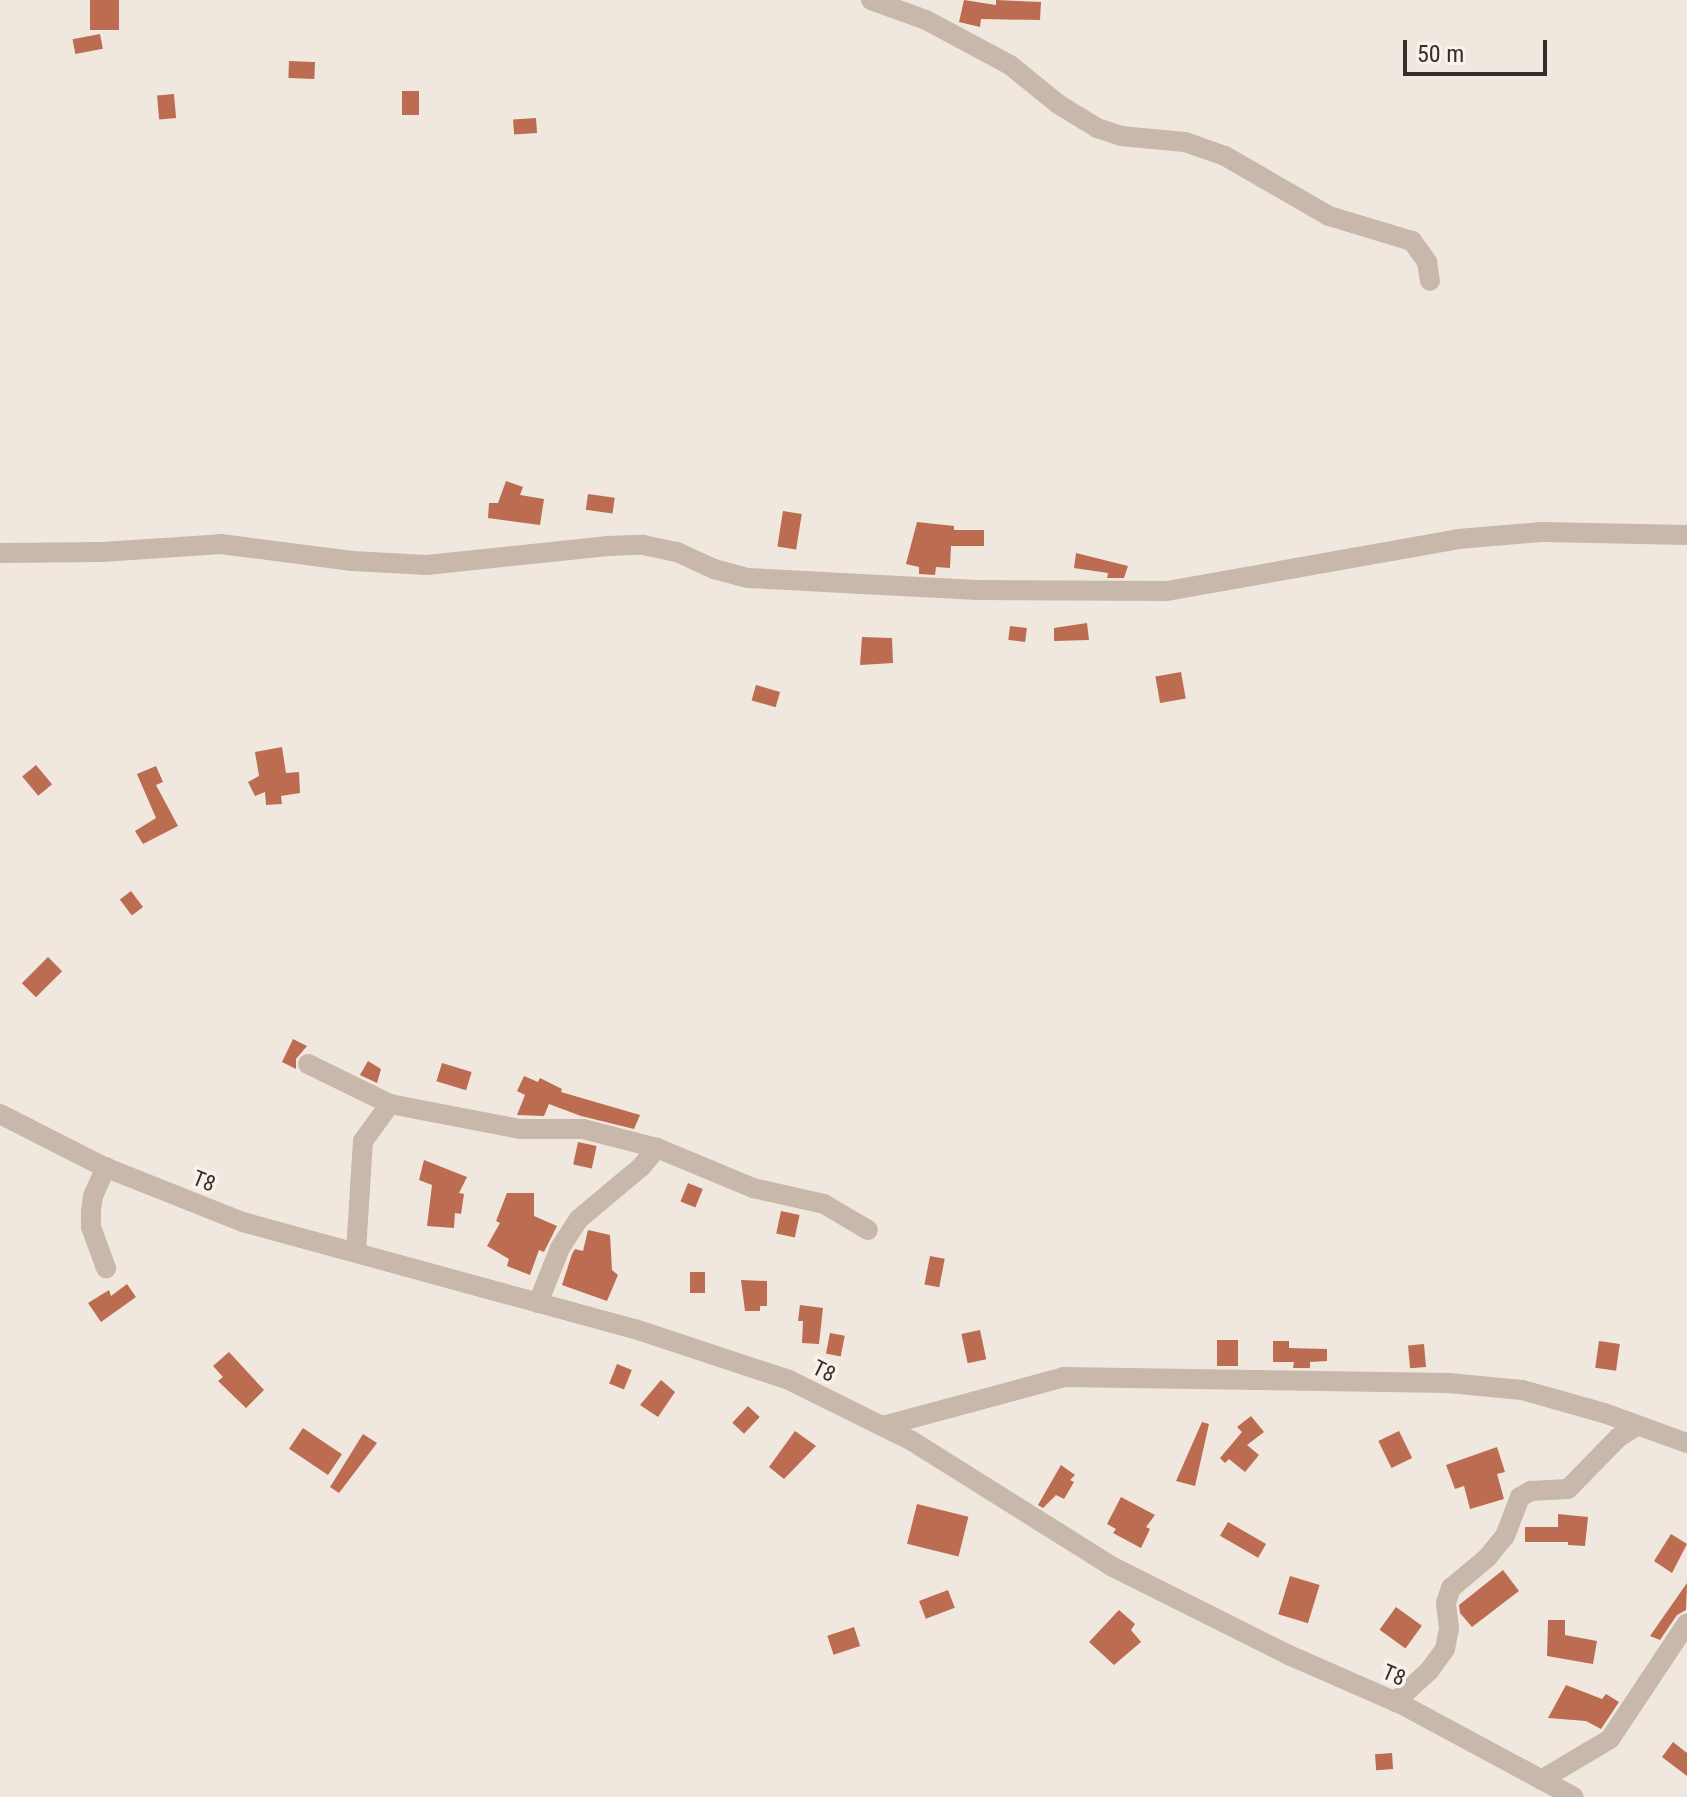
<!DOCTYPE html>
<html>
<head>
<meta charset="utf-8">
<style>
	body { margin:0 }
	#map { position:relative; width:1687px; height:1797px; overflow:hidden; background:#f0e8de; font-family:"Roboto Condensed",sans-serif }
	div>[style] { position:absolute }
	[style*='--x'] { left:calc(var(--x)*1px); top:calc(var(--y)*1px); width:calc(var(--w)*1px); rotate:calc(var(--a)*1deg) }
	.building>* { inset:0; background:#bc6c50; transform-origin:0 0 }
	.minor>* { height:20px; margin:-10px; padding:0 10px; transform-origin:10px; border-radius:10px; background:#c8b8ab }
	span { translate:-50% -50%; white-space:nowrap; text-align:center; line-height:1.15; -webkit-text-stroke:7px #f8f2ea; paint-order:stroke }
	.street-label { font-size:22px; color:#362e29 }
	.scale { position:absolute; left:1403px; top:40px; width:144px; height:36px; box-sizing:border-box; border:4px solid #362e29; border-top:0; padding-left:10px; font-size:24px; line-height:28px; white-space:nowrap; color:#362e29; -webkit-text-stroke:6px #f8f2ea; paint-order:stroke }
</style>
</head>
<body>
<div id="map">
	<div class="building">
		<i style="left:90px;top:0;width:29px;height:30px"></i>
		<i style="clip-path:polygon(964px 0,996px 5px,996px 0,1041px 2px,1040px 20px,981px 19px,980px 27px,959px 22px)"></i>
		<i style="left:100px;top:34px;width:15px;height:28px;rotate:79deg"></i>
		<i style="left:289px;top:61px;width:26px;height:17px;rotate:2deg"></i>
		<i style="left:402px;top:91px;width:17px;height:24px"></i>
		<i style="left:174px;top:94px;width:24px;height:17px;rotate:85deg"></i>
		<i style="left:536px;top:118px;width:15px;height:23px;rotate:86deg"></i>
		<i style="clip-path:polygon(506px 481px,523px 487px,520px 495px,544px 499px,540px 525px,488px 518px,489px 503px,498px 503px)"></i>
		<i style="left:588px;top:494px;width:27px;height:16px;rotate:8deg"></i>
		<i style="left:783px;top:511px;width:19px;height:36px;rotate:9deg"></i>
		<i style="clip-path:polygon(917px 522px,954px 526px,954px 530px,984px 530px,984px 546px,951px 546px,950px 568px,936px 567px,935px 575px,919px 574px,919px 567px,906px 564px)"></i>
		<i style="clip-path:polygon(1076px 553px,1128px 566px,1124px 578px,1107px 578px,1108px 573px,1074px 568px)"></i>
		<i style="clip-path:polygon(1087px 623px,1089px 640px,1054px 641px,1054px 628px)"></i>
		<i style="left:1010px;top:626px;width:17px;height:14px;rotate:7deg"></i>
		<i style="clip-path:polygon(862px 637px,892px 638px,893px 663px,860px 665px)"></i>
		<i style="left:1181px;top:672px;width:27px;height:26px;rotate:80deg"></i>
		<i style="left:756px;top:685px;width:25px;height:16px;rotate:16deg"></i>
		<i style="clip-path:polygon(282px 747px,286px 773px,299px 772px,300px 793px,281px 796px,282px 804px,266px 805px,265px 792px,255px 796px,248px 782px,259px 776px,255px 752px)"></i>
		<i style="left:36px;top:765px;width:25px;height:18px;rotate:50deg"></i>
		<i style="clip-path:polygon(156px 766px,163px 782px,156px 785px,178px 826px,143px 844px,135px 831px,156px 818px,137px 774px)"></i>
		<i style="left:131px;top:891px;width:20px;height:14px;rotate:53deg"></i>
		<i style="left:48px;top:957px;width:20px;height:37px;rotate:45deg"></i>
		<i style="clip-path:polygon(293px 1039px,307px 1046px,296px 1059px,296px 1069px,282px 1062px)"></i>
		<i style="clip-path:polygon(368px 1061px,381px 1069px,377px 1083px,360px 1075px)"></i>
		<i style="left:442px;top:1063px;width:31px;height:19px;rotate:17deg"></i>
		<i style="clip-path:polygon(524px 1076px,538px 1082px,540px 1078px,562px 1089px,561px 1092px,640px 1115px,634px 1129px,581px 1116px,549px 1104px,544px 1116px,517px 1115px,525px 1095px,517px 1091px)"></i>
		<i style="left:578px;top:1142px;width:19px;height:23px;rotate:12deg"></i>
		<i style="clip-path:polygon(424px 1160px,467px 1177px,459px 1193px,464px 1194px,461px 1214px,455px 1213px,454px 1228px,427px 1226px,432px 1185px,419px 1180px)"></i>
		<i style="left:688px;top:1183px;width:16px;height:20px;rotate:22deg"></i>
		<i style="clip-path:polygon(507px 1193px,534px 1193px,534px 1216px,557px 1226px,544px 1252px,539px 1250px,530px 1275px,507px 1266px,509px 1259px,487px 1246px,500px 1223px,496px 1221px)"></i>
		<i style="left:781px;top:1211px;width:19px;height:23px;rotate:12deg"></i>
		<i style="clip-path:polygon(588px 1230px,610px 1235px,612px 1270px,618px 1275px,607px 1301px,562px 1285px,572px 1254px,575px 1249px,583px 1251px)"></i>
		<i style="left:930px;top:1256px;width:15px;height:29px;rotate:11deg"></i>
		<i style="left:690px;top:1272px;width:15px;height:21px"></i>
		<i style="clip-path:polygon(741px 1280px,767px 1281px,767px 1306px,760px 1306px,760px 1311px,745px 1311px)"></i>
		<i style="clip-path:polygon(127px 1284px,136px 1297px,101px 1322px,88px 1303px,109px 1290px,111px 1296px)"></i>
		<i style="clip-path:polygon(800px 1305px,823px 1308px,819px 1344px,802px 1343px,803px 1321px,798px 1321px)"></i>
		<i style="left:980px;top:1330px;width:30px;height:19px;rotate:78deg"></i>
		<i style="left:830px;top:1333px;width:15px;height:21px;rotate:11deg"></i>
		<i style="left:1238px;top:1340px;width:26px;height:21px;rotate:90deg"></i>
		<i style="clip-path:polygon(1273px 1341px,1289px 1341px,1289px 1348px,1327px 1349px,1327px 1361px,1310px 1362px,1310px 1368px,1293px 1368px,1294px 1362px,1273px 1362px)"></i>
		<i style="left:1599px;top:1341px;width:21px;height:27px;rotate:8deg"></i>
		<i style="left:1424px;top:1344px;width:23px;height:16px;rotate:85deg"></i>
		<i style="clip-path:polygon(229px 1352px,264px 1390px,246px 1408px,218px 1381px,223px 1377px,213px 1366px)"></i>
		<i style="left:617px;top:1364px;width:16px;height:21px;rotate:22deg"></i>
		<i style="clip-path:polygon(661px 1380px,675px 1392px,658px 1417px,640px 1405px)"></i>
		<i style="left:748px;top:1406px;width:16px;height:23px;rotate:43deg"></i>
		<i style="clip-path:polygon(1251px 1416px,1264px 1432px,1247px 1445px,1259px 1455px,1245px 1472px,1229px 1459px,1225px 1463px,1220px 1458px,1242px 1432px,1237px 1427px)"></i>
		<i style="clip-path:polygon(1202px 1422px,1209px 1424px,1195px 1486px,1176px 1481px)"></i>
		<i style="left:303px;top:1428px;width:47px;height:25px;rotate:34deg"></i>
		<i style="clip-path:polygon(795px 1431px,816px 1446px,784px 1479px,769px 1467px)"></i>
		<i style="left:1399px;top:1431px;width:30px;height:23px;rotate:64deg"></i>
		<i style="clip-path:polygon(363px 1434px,377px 1443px,339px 1493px,330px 1487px)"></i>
		<i style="clip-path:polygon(1497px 1447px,1505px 1472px,1497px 1474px,1504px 1499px,1470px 1509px,1464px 1486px,1455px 1489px,1446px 1465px)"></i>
		<i style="clip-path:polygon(1061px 1465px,1075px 1475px,1070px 1480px,1074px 1482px,1064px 1499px,1056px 1495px,1043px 1508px,1038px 1505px)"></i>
		<i style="clip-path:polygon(1121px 1497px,1155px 1515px,1146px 1527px,1150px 1529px,1141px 1548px,1113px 1533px,1116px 1529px,1107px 1524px)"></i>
		<i style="left:917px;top:1504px;width:53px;height:41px;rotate:14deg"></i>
		<i style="clip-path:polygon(1558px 1514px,1588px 1517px,1585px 1546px,1568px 1545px,1568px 1542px,1525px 1542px,1525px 1527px,1558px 1527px)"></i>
		<i style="left:1228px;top:1522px;width:44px;height:16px;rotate:30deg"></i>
		<i style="clip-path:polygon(1671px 1534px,1687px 1544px,1672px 1573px,1654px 1561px)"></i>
		<i style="clip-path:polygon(1503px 1570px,1519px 1591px,1472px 1627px,1460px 1613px,1459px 1605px)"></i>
		<i style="left:1290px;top:1576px;width:31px;height:40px;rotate:17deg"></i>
		<i style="clip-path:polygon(1687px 1583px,1686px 1610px,1677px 1615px,1660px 1640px,1650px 1636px)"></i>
		<i style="left:948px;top:1590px;width:19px;height:31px;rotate:69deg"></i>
		<i style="left:1396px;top:1607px;width:32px;height:28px;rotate:36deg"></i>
		<i style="clip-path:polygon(1119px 1610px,1135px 1624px,1131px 1630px,1141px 1642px,1114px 1665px,1089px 1642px)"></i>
		<i style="clip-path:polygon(1548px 1620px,1565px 1620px,1565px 1635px,1597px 1641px,1593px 1664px,1547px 1656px)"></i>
		<i style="left:854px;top:1627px;width:20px;height:28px;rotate:72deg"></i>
		<i style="clip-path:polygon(1566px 1685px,1602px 1699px,1606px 1694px,1619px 1702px,1601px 1729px,1586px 1721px,1548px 1718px)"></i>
		<i style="clip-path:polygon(1673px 1742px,1687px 1753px,1687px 1776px,1662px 1757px)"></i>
		<i style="left:1392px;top:1753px;width:16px;height:17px;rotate:86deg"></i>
	</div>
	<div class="minor">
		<i style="--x:871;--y:0;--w:59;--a:20"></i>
		<i style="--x:926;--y:20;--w:95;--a:28.2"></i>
		<i style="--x:1010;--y:65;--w:62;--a:39.1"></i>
		<i style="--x:1058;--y:104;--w:46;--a:31.6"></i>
		<i style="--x:1097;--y:128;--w:25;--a:18"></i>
		<i style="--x:1121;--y:136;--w:64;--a:5.4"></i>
		<i style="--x:1185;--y:142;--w:42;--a:19.3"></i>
		<i style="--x:1225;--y:156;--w:120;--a:30"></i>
		<i style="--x:1329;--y:216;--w:87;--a:16.8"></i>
		<i style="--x:1412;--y:241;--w:26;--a:54"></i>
		<i style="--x:1427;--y:262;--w:19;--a:81"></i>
		<i style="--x:0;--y:553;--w:102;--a:-0.6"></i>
		<i style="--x:102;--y:552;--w:119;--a:-3.8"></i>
		<i style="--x:221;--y:544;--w:132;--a:7.4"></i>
		<i style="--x:352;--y:561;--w:75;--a:3.1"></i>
		<i style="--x:427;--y:565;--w:182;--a:-6"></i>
		<i style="--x:608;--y:546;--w:35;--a:-2"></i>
		<i style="--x:643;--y:545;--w:35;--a:12"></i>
		<i style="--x:677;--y:552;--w:41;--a:24.7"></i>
		<i style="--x:714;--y:569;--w:35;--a:15"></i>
		<i style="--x:748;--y:578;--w:229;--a:3"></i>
		<i style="--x:977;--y:590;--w:190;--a:0.3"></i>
		<i style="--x:1167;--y:591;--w:296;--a:-10.1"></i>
		<i style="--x:1458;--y:539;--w:84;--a:-4.8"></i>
		<i style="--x:1542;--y:532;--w:145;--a:1.2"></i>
		<i style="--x:308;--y:1064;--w:91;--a:26"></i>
		<i style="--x:390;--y:1104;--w:132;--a:10.9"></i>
		<i style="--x:520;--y:1129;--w:63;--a:0"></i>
		<i style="--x:583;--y:1129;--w:76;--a:14.4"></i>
		<i style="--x:657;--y:1148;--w:104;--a:22.6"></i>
		<i style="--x:753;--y:1188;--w:73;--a:12.7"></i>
		<i style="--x:824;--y:1204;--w:51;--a:30.6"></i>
		<i style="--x:0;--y:1114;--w:114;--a:27"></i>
		<i style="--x:102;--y:1166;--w:152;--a:21.7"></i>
		<i style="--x:243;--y:1222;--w:406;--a:15.3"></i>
		<i style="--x:635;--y:1329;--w:162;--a:18.3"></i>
		<i style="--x:789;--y:1380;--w:137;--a:26.4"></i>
		<i style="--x:912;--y:1441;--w:235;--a:32.1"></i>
		<i style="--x:1111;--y:1566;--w:201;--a:26.6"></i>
		<i style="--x:1291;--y:1656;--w:120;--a:23.6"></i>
		<i style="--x:1401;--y:1704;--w:196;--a:28.3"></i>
		<i style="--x:106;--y:1167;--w:32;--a:114"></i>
		<i style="--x:93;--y:1196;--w:15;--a:98"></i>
		<i style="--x:91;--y:1211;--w:16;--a:90"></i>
		<i style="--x:91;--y:1227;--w:44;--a:69.9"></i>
		<i style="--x:356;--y:1252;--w:111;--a:-86.4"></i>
		<i style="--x:363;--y:1141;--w:46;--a:-53.9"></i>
		<i style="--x:538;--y:1303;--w:59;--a:-68.2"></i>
		<i style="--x:560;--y:1248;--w:35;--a:-57"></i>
		<i style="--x:579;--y:1219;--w:81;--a:-40"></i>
		<i style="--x:641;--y:1167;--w:25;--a:-50"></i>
		<i style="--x:883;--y:1426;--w:188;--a:-15.1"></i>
		<i style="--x:1064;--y:1377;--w:385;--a:0.9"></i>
		<i style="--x:1449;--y:1383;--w:73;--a:5.5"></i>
		<i style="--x:1522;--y:1390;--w:85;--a:15.7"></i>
		<i style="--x:1604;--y:1413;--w:88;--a:19.9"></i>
		<i style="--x:1395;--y:1702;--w:46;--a:-42.4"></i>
		<i style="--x:1429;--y:1671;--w:27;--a:-54"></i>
		<i style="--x:1445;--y:1649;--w:21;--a:-79"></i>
		<i style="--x:1449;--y:1628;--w:25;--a:-97"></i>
		<i style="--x:1446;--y:1603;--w:16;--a:-72"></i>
		<i style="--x:1451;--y:1588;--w:47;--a:-39.8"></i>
		<i style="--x:1487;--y:1558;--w:28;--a:-51"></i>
		<i style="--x:1505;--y:1536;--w:42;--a:-69"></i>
		<i style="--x:1520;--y:1497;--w:13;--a:-29"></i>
		<i style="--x:1531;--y:1491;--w:37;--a:-3"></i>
		<i style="--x:1568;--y:1489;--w:73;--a:-45.6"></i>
		<i style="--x:1619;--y:1437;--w:22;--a:-32"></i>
		<i style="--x:1541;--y:1780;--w:80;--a:-30.7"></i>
		<i style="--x:1610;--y:1739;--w:139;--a:-56.4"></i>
	</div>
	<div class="street-label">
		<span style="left:204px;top:1181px;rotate:22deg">T8</span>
		<span style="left:824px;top:1371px;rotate:26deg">T8</span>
		<span style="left:1394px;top:1675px;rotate:23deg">T8</span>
	</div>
	<div class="scale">50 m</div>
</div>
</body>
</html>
